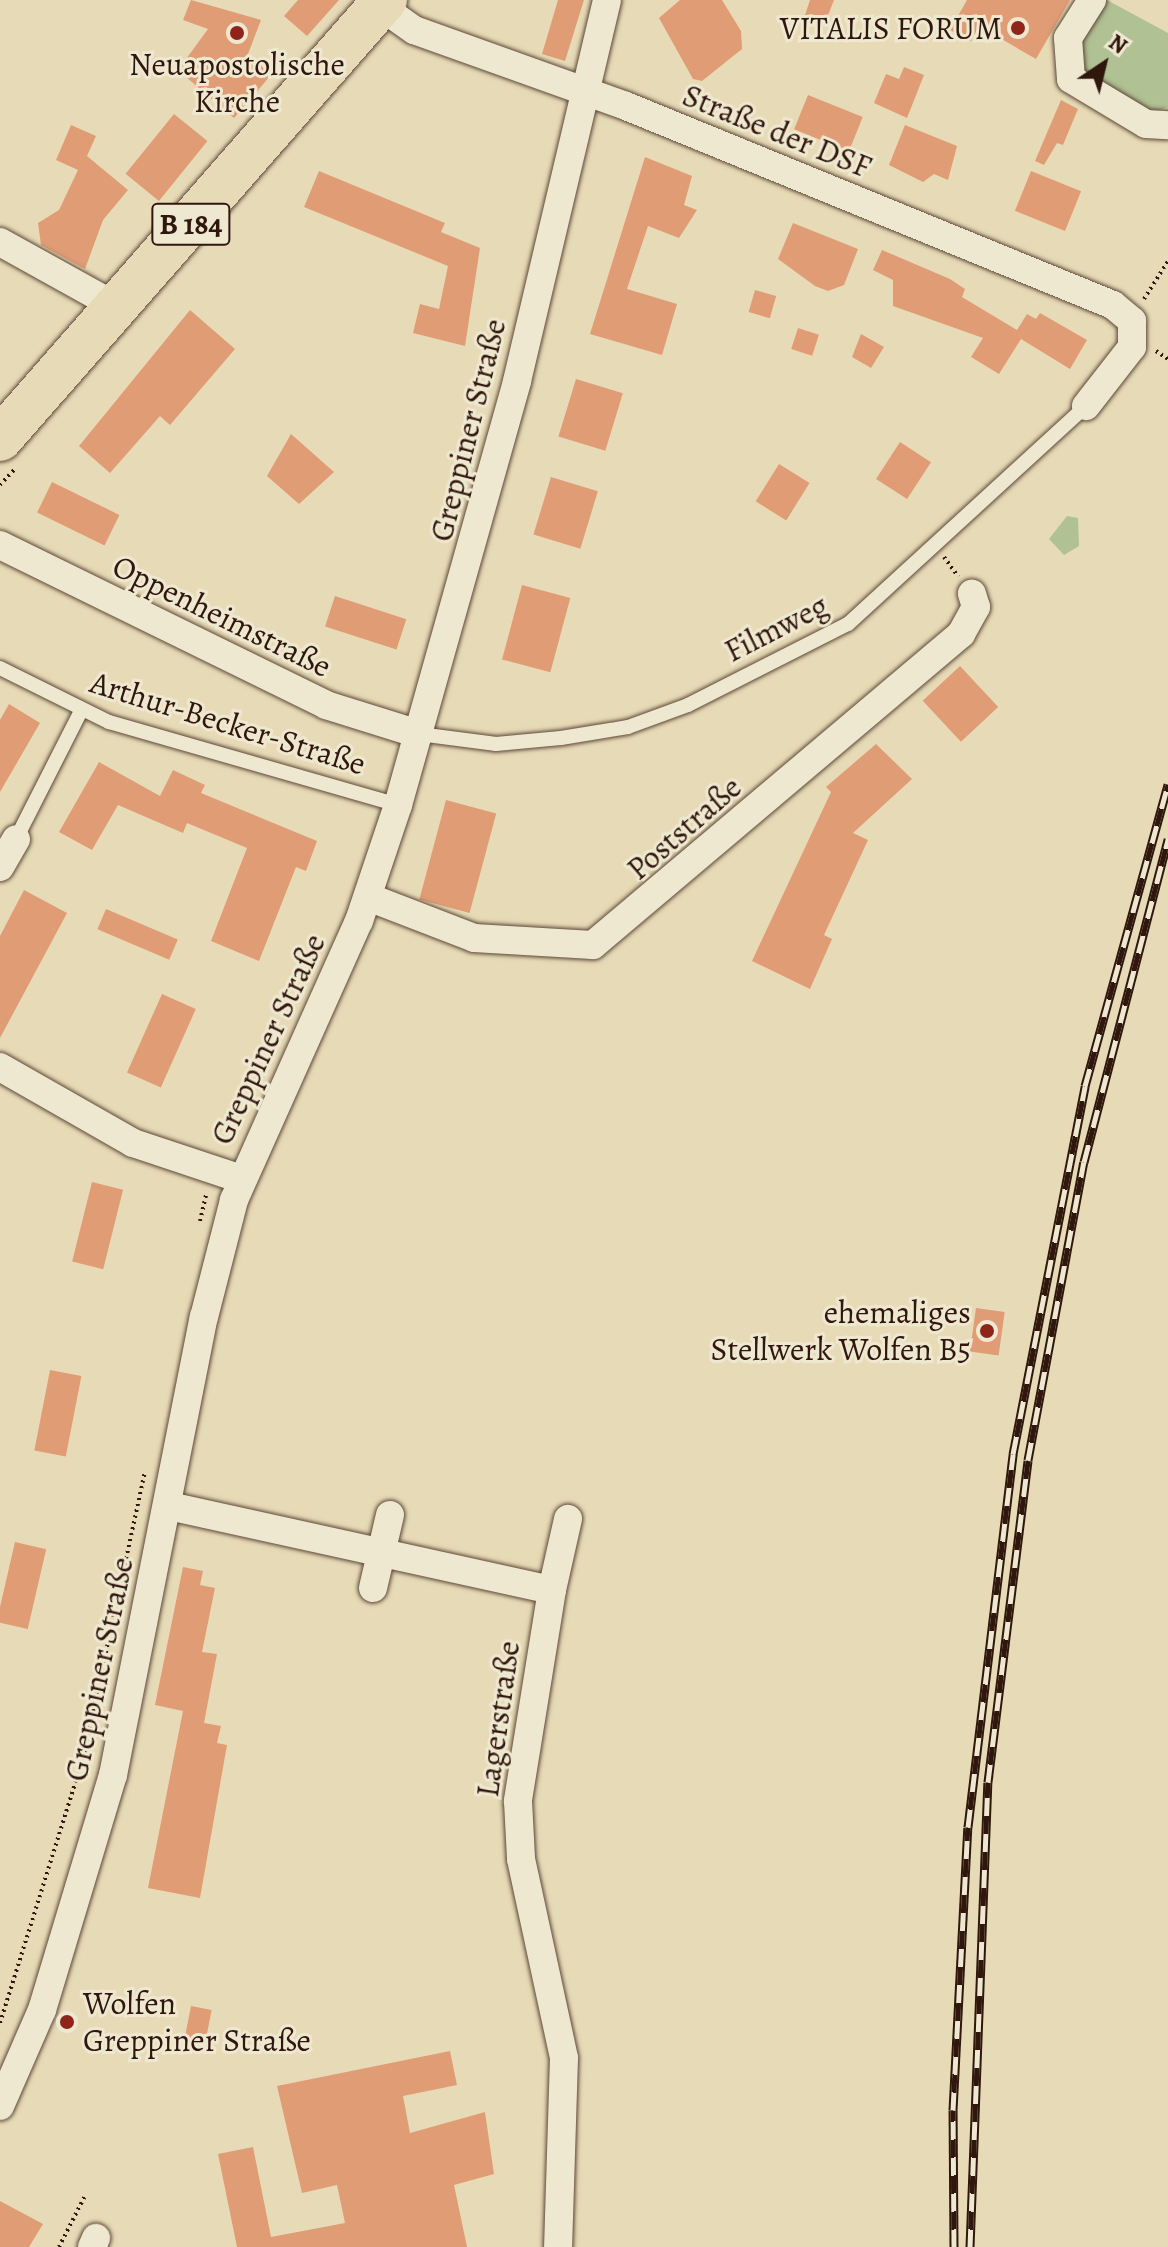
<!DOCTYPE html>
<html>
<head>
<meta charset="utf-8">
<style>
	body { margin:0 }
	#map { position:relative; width:1168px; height:2247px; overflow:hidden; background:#e7dbb7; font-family:Alegreya,serif }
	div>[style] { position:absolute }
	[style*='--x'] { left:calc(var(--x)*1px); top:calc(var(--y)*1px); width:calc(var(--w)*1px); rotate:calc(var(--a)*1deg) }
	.green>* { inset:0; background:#b0c193 }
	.building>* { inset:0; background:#e09c75; transform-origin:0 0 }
	.path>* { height:4px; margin-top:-2px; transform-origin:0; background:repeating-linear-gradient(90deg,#2f170d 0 2px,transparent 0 6px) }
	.roads { filter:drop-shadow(0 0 2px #5d4838) drop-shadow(0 0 2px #5d4838) }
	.lane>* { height:14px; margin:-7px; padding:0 7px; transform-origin:7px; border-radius:7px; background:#efe8d0 }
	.street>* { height:28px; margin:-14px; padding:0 14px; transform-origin:14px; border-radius:14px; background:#efe8d0 }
	.primary>* { height:44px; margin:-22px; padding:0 22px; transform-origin:22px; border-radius:22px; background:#e7dbb7 }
	.rail>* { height:9px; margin-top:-4.5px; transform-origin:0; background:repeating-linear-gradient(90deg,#efe8d0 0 18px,#2f170d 0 36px); box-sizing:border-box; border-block:2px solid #2f170d }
	.dots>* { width:22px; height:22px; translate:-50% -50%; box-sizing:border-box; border:4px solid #efe8d0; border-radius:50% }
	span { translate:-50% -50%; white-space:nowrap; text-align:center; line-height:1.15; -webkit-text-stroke:6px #efe8d0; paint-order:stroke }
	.shield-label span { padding:2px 6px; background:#efe8d0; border:2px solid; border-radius:6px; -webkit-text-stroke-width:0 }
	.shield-label { font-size:30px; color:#2f170d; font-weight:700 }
	.poi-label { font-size:32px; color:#2f170d }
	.right { translate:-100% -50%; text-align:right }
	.left { translate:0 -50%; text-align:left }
	.street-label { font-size:32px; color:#2f170d }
	.north { position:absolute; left:1064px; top:24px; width:80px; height:80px; -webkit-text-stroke:6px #efe8d0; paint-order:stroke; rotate:35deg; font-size:22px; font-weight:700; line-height:32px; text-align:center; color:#2f170d }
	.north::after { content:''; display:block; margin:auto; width:28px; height:36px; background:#2f170d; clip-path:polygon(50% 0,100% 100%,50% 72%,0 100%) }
</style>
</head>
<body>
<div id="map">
	<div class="green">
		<i style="clip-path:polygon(1107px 0,1168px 33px,1168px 107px,1154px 112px,1084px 71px,1079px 48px)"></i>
		<i style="clip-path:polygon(1067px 516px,1078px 518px,1079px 546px,1064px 555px,1049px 539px)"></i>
	</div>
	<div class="building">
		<i style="clip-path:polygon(191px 0,261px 20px,248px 54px,271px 75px,234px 118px,178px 70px,208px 29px,183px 20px)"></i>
		<i style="clip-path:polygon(298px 0,339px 0,307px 36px,284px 16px)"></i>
		<i style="clip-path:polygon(558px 0,584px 0,565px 61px,542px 54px)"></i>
		<i style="clip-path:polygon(680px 0,722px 0,741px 31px,742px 49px,702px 81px,693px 79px,659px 18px)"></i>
		<i style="clip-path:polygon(810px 0,834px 0,823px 28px,803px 21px)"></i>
		<i style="clip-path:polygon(967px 0,1070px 0,1036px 59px,979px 26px,971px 41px,950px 30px)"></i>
		<i style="clip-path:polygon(904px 67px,924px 75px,907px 118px,874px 103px,886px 74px,899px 79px)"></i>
		<i style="left:808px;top:95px;width:59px;height:37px;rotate:22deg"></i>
		<i style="clip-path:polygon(1061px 100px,1078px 109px,1063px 145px,1057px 143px,1044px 165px,1035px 161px)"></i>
		<i style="left:174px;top:114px;width:43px;height:77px;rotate:39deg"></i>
		<i style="clip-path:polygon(71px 125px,96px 136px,87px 156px,128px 190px,103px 220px,85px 269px,41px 245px,38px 223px,59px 210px,78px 170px,56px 160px)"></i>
		<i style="clip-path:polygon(905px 125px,957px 146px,948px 180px,934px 174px,923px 182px,889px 165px)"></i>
		<i style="clip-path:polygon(645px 157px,692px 176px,684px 205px,697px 210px,679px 238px,648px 226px,627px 289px,677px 304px,662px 355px,590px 334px)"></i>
		<i style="clip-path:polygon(319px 171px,445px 223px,441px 232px,480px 248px,465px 346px,413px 333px,420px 304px,439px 309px,448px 266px,304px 207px)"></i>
		<i style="left:1031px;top:171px;width:54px;height:43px;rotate:22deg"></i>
		<i style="clip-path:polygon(793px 223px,858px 249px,844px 285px,828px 291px,815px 286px,778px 259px)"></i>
		<i style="clip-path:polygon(882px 250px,950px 279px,965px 289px,962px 297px,1017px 330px,1027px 314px,1036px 319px,1040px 313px,1087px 340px,1070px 369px,1021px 339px,999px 374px,971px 357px,983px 338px,893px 306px,893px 280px,873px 270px)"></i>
		<i style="left:755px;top:290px;width:22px;height:23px;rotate:16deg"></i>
		<i style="clip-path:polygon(190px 310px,235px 349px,170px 425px,160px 416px,110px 473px,79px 446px)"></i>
		<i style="left:798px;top:328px;width:22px;height:22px;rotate:18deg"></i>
		<i style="clip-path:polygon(861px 334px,884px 347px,871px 368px,852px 357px)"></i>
		<i style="left:576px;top:379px;width:49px;height:60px;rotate:17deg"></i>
		<i style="clip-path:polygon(291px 434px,334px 472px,299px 504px,267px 476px)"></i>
		<i style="left:900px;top:442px;width:37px;height:44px;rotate:33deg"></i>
		<i style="left:779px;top:464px;width:36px;height:44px;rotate:32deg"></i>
		<i style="left:551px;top:477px;width:49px;height:60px;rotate:17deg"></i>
		<i style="left:52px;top:482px;width:75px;height:34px;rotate:26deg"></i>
		<i style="left:522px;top:585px;width:50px;height:77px;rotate:15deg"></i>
		<i style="left:335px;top:596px;width:75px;height:32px;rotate:18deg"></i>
		<i style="left:960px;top:666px;width:56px;height:51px;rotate:47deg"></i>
		<i style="clip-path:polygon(9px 704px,40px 723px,0 792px,0 720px)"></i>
		<i style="clip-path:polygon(876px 744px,912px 779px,853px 833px,868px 840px,824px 935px,832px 939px,810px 989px,752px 961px,831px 792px,826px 787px)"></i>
		<i style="clip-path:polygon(99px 762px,160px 796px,173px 770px,205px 785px,201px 793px,317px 841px,306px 871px,296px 867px,259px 961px,211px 941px,247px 848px,187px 823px,183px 833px,118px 805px,92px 850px,59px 832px)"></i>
		<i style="left:446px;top:800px;width:52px;height:103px;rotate:15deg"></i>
		<i style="clip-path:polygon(24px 890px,67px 913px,0 1038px,0 936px)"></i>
		<i style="left:106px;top:909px;width:78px;height:22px;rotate:23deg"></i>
		<i style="left:162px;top:994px;width:37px;height:86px;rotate:24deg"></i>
		<i style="left:92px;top:1182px;width:32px;height:82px;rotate:14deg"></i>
		<i style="left:976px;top:1308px;width:29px;height:44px;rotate:8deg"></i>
		<i style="left:50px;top:1370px;width:32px;height:82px;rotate:11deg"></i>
		<i style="left:15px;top:1542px;width:32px;height:82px;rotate:13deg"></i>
		<i style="clip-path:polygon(183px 1567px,203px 1571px,200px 1585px,215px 1588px,202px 1652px,217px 1654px,204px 1723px,221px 1726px,217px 1743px,227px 1745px,200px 1898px,148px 1888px,183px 1711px,155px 1705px)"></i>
		<i style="left:191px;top:2006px;width:21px;height:32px;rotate:11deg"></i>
		<i style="clip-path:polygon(450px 2051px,457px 2085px,403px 2096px,410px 2133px,485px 2112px,494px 2174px,454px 2185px,467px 2247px,237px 2247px,218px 2154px,253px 2147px,271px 2237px,345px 2223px,337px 2185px,302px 2193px,277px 2086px)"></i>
		<i style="clip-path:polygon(0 2201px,43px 2224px,29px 2247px,0 2247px)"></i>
	</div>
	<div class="path">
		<i style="--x:1144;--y:299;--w:45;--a:-57.7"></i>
		<i style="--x:1156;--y:351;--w:14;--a:34"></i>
		<i style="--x:0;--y:485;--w:22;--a:-47"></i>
		<i style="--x:944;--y:557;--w:24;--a:54"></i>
		<i style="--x:200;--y:1221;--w:27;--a:-77"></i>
		<i style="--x:0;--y:2023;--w:278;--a:-72.6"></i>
		<i style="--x:83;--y:1758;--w:293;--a:-77.8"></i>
		<i style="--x:59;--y:2247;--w:57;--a:-63"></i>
	</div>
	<div class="roads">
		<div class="lane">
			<i style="--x:0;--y:668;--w:122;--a:26.4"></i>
			<i style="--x:109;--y:722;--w:301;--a:16"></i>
			<i style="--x:419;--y:734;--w:78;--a:7.4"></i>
			<i style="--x:496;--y:744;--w:65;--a:-5.3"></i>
			<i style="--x:561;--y:738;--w:68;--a:-9.3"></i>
			<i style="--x:628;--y:727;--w:64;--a:-20.1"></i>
			<i style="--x:688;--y:705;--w:179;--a:-26.9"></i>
			<i style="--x:848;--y:624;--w:323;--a:-42.5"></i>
			<i style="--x:16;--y:839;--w:144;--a:-63.1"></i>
		</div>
		<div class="street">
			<i style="--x:1092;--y:0;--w:45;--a:122.3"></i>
			<i style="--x:1068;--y:38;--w:41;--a:85.8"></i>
			<i style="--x:1071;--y:79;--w:87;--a:31"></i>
			<i style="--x:1146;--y:124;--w:22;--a:3"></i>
			<i style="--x:380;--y:6;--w:42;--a:35.2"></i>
			<i style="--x:414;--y:30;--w:225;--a:19.7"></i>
			<i style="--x:626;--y:106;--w:526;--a:22.23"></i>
			<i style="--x:1113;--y:305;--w:25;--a:40"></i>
			<i style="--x:1132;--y:321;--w:26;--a:90"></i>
			<i style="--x:1132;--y:347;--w:75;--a:127.9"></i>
			<i style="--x:0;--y:242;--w:136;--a:29"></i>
			<i style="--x:0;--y:545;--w:363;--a:26.1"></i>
			<i style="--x:326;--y:705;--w:97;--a:17.3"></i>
			<i style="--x:0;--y:867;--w:32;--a:-60"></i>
			<i style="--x:368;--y:897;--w:114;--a:21.1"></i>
			<i style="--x:474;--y:938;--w:119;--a:3.4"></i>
			<i style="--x:593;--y:945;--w:482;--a:-40.2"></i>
			<i style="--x:961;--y:634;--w:31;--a:-61"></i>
			<i style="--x:976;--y:607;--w:14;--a:-107"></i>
			<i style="--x:0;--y:1067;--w:153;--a:29.7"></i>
			<i style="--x:133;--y:1143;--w:114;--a:18.4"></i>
			<i style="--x:169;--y:1506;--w:392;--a:12.4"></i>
			<i style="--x:552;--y:1590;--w:214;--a:99.2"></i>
			<i style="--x:518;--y:1801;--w:58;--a:87"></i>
			<i style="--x:521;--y:1859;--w:204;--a:77.8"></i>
			<i style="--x:564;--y:2058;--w:189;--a:91.8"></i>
			<i style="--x:373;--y:1588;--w:75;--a:-76.9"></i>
			<i style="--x:552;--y:1590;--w:73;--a:-77.3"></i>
			<i style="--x:0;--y:2106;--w:105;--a:-66.4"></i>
			<i style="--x:42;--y:2010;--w:245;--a:-73.2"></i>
			<i style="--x:113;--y:1775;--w:467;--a:-78.8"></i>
			<i style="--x:204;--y:1317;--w:121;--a:-75.6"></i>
			<i style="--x:234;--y:1200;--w:306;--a:-65.9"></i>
			<i style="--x:359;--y:921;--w:122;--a:-71.4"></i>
			<i style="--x:398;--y:805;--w:440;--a:-74.3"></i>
			<i style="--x:517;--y:381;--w:391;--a:-76.7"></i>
			<i style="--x:92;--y:2247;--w:10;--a:-66"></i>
		</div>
		<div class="primary">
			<i style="--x:0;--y:439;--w:584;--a:-48.75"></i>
		</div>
	</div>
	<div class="rail">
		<i style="--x:954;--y:2247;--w:137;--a:-90.4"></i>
		<i style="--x:953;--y:2110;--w:283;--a:-87"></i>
		<i style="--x:968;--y:1827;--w:376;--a:-83.1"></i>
		<i style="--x:1013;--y:1454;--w:375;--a:-78.9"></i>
		<i style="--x:1085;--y:1086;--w:313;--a:-74.6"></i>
		<i style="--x:970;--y:2247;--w:465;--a:-87.8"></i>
		<i style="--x:988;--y:1782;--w:324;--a:-82.9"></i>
		<i style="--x:1028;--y:1460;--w:303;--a:-79.4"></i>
		<i style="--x:1084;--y:1162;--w:334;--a:-75.4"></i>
	</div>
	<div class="dots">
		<i style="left:1018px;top:28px;background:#8f2418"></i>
		<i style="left:237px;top:33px;background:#8f2418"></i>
		<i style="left:987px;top:1331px;background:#8f2418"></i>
		<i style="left:67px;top:2022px;background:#8f2418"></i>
	</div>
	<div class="shield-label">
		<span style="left:191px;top:224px">B 184</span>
	</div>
	<div class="poi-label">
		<span class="right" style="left:1002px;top:28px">VITALIS FORUM</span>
		<span style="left:237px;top:83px">Neuapostolische<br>Kirche</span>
		<span class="right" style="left:971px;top:1331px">ehemaliges<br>Stellwerk Wolfen B5</span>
		<span class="left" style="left:83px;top:2022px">Wolfen<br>Greppiner Straße</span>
	</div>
	<div class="street-label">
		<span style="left:777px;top:131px;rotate:22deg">Straße der DSF</span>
		<span style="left:468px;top:430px;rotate:-76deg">Greppiner Straße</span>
		<span style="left:222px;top:616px;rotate:26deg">Oppenheimstraße</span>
		<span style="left:776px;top:628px;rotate:-27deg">Filmweg</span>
		<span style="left:228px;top:723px;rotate:17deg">Arthur-Becker-Straße</span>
		<span style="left:684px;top:828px;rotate:-41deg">Poststraße</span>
		<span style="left:268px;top:1039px;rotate:-65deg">Greppiner Straße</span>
		<span style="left:99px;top:1669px;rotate:-78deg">Greppiner Straße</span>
		<span style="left:498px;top:1719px;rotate:-82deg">Lagerstraße</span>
	</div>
	<div class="north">N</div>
</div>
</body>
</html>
